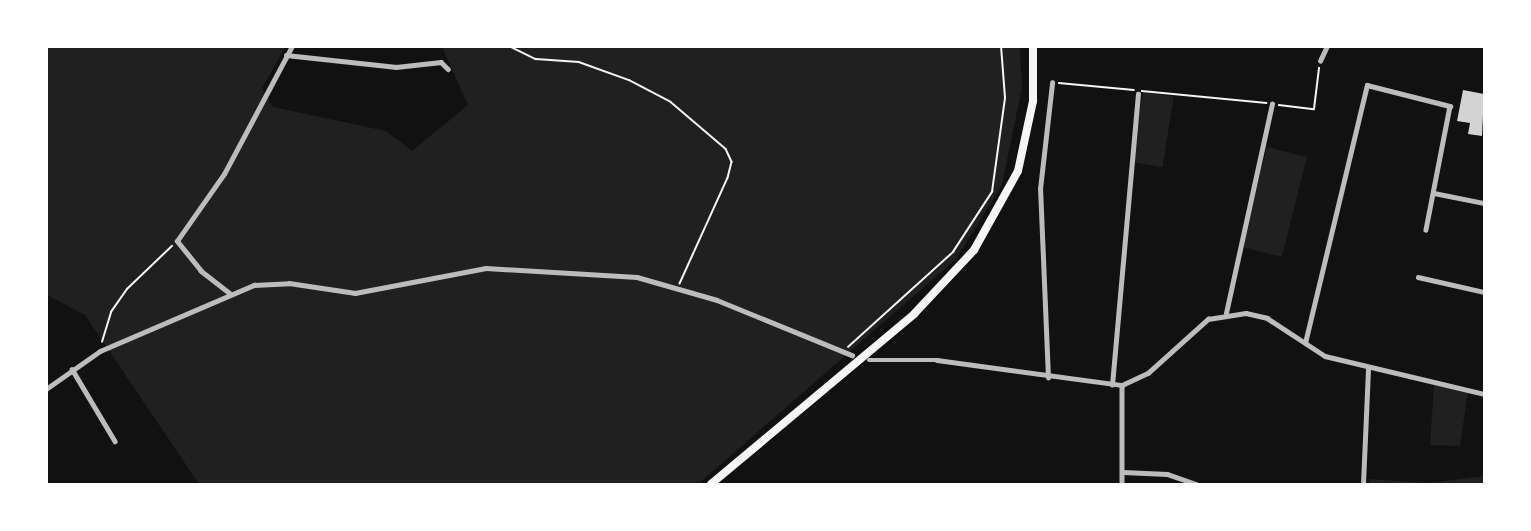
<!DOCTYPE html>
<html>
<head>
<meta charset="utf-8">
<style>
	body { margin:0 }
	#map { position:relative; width:1531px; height:531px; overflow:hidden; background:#111; font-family:Merriweather,serif }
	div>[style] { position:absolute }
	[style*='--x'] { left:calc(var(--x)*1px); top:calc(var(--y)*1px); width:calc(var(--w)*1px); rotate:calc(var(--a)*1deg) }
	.green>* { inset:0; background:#202020; transform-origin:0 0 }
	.building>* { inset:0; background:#d3d3d3 }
	.path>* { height:1.5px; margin:-0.75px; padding:0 0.75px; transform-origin:0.75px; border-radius:0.75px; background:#f5f5f5 }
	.minor>* { height:4.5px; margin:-2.25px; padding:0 2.25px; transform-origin:2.25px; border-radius:2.25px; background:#bcbcbc }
	.primary>* { height:8px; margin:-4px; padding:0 4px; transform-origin:4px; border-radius:4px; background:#f5f5f5 }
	span { translate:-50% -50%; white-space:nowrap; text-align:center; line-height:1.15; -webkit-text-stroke:5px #fff; paint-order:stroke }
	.frame { position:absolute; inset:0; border:48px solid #fff; pointer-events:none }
</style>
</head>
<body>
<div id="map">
	<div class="green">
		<i style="clip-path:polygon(46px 47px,285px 47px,262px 88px,273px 107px,386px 131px,412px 151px,468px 105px,442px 47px,1020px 47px,1022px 87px,1002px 185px,956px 259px,698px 484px,199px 484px,85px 315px,47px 295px)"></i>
		<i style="left:1143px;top:92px;width:31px;height:71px;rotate:9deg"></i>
		<i style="left:1267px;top:147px;width:41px;height:103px;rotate:14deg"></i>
		<i style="clip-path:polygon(1434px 385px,1468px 392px,1460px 446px,1430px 445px)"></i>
		<i style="clip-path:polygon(1484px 476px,1484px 484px,1370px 484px,1368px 479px,1429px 483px)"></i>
	</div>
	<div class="building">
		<i style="clip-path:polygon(1463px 90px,1484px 94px,1482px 136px,1468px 134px,1470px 123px,1457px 121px)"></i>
	</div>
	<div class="path">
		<i style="--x:509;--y:46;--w:30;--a:26"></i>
		<i style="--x:536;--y:59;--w:43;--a:4"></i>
		<i style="--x:579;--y:62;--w:53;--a:19.8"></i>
		<i style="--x:629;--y:80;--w:47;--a:27.6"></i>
		<i style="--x:671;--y:102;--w:72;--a:40.5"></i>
		<i style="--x:726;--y:149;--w:14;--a:65"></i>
		<i style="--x:732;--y:162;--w:16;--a:104"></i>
		<i style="--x:728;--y:178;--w:116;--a:114.4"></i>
		<i style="--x:1059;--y:83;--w:75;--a:5.3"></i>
		<i style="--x:1142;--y:91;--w:125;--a:5.5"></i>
		<i style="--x:1279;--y:105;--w:35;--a:7"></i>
		<i style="--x:1314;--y:109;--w:41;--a:-83"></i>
		<i style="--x:102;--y:342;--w:31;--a:-73"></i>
		<i style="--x:111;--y:312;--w:28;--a:-55"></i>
		<i style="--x:127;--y:289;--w:62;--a:-43.7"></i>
		<i style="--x:848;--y:347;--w:142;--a:-42.1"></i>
		<i style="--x:953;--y:252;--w:72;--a:-57"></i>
		<i style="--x:992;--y:192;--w:95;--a:-82.1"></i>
		<i style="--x:1005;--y:98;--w:52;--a:-94.4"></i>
	</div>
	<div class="minor">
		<i style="--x:286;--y:55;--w:111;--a:6.2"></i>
		<i style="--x:396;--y:67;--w:45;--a:-6.3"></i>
		<i style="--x:441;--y:62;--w:10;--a:45"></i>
		<i style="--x:1320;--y:61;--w:17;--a:-65"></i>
		<i style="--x:1434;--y:193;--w:51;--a:11.3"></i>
		<i style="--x:1418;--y:277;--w:68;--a:12.8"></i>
		<i style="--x:230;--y:294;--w:37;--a:-142"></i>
		<i style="--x:201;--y:271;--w:38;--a:-129"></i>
		<i style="--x:177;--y:241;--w:82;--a:-55"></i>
		<i style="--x:224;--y:174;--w:145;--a:-62"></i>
		<i style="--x:1226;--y:313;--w:214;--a:-77.6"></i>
		<i style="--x:1305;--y:343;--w:265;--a:-76.5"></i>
		<i style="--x:1367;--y:85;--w:86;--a:14.2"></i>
		<i style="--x:1450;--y:106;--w:126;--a:101"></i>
		<i style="--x:869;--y:360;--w:68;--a:0"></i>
		<i style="--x:937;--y:360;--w:187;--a:7.7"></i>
		<i style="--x:1122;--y:385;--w:29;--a:-25"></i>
		<i style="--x:1148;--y:373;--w:81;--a:-42"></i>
		<i style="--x:1208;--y:319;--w:38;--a:-9"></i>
		<i style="--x:1246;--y:313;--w:22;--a:13"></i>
		<i style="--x:1267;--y:318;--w:69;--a:33.2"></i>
		<i style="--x:1325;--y:356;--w:163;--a:13.4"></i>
		<i style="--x:72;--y:369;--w:84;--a:59.2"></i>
		<i style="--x:1048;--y:378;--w:189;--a:-92.4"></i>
		<i style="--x:1040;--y:189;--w:107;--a:-83.5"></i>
		<i style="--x:1112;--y:385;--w:292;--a:-84.9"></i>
		<i style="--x:1122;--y:385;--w:99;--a:90"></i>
		<i style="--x:46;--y:389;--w:66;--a:-35.1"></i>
		<i style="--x:100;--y:351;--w:168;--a:-23.2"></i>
		<i style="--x:254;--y:285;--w:35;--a:-3"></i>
		<i style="--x:289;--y:283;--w:67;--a:8.6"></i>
		<i style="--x:355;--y:293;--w:133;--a:-10.8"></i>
		<i style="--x:486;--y:268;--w:151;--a:3.4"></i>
		<i style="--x:637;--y:277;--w:83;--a:16"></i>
		<i style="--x:717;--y:300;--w:146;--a:22.2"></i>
		<i style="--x:1123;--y:472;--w:44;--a:2.6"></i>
		<i style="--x:1167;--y:474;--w:31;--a:19"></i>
		<i style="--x:1363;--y:484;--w:114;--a:-87.5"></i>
	</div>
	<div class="primary">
		<i style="--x:711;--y:484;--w:265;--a:-39.9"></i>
		<i style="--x:914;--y:314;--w:88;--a:-46.8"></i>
		<i style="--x:974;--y:250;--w:90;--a:-60.9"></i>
		<i style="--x:1018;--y:171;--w:72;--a:-77.9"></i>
		<i style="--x:1033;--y:101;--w:55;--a:-90"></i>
	</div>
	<div class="frame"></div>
</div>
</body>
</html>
